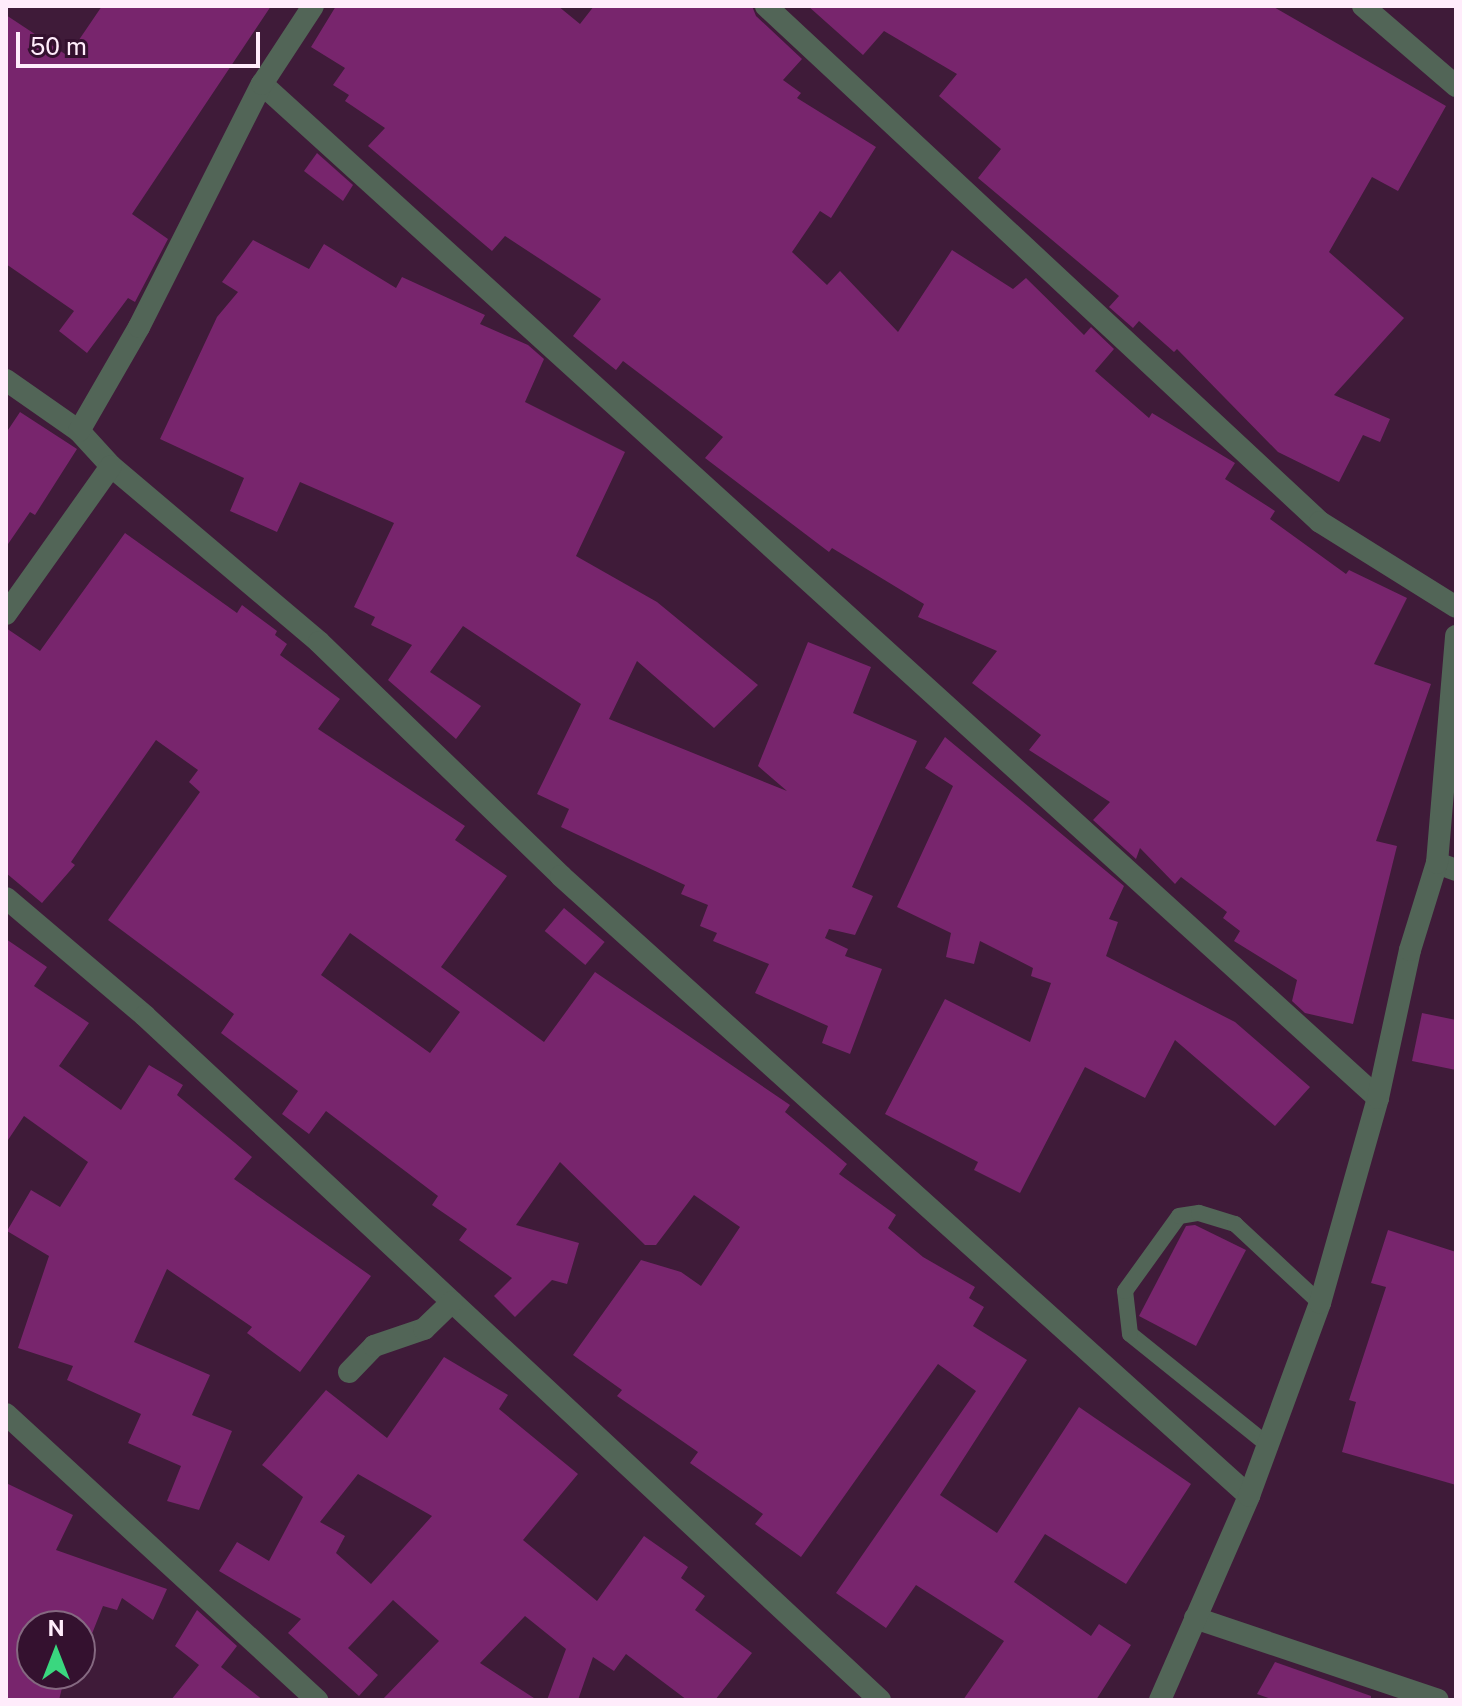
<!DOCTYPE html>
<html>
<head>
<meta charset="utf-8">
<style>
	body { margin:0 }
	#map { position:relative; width:1462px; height:1706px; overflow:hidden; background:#3f1b39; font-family:"Public Sans",sans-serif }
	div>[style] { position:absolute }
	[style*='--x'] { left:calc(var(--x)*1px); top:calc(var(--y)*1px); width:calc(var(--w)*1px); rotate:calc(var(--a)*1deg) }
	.building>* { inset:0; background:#78256d; transform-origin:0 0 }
	.service>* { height:16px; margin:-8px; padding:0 8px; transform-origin:8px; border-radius:8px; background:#526557 }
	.minor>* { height:22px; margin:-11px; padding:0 11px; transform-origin:11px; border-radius:11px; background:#526557 }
	.tertiary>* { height:22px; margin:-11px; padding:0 11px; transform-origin:11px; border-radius:11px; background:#526557 }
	span { translate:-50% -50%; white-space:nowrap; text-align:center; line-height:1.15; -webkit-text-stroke:6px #34112f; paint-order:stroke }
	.frame { position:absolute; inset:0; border:8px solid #ffecfb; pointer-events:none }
	.north { position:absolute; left:16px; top:1610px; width:80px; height:80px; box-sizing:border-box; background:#34112f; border:2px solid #856981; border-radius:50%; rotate:0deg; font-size:22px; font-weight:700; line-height:32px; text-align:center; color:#ffecfb }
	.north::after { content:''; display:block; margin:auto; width:28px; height:36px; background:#3ad77f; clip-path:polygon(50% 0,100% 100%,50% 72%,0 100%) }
	.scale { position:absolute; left:16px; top:32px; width:244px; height:36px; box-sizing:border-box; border:4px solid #ffecfb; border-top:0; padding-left:10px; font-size:24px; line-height:28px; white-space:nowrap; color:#ffecfb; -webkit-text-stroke:6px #34112f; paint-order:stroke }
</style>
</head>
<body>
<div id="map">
	<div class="building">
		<i style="clip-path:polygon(102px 6px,271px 6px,132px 214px,168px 239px,135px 302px,128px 298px,87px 353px,59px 331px,74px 311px,6px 264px,6px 15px,68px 56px)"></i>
		<i style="clip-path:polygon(336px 6px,558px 6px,580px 24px,594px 6px,752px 6px,756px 16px,802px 59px,783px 80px,801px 93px,797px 98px,876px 147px,831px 218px,820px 211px,792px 252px,827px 285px,840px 271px,898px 332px,952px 250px,1013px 289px,1026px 278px,1084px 335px,1091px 327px,1114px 349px,1095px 371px,1149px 418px,1152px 413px,1235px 463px,1225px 479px,1275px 511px,1270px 519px,1346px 574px,1349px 570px,1407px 598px,1374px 664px,1431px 684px,1376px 841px,1397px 846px,1353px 1024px,1305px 1013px,1292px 1001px,1297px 980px,1234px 941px,1240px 931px,1223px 918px,1227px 912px,1181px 877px,1175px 884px,1140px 848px,1136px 859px,1093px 820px,1110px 802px,1029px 750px,1041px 735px,972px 683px,997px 651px,918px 617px,924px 604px,832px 548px,829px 552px,705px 458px,723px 437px,623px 361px,616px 370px,573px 336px,601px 299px,505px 236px,492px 251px,368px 146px,385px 128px,345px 101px,349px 95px,333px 85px,345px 68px,311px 47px)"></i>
		<i style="clip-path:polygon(808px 6px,1272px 6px,1446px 106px,1398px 191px,1372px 177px,1329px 252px,1404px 318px,1334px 395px,1390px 419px,1380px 442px,1363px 435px,1339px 482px,1278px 452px,1177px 349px,1174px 352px,1139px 321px,1133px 328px,1109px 307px,1119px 296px,978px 178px,1001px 149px,939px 96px,957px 74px,884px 31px,863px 55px)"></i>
		<i style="clip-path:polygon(317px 153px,353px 185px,343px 201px,304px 171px)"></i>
		<i style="clip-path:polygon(253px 240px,309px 269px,324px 244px,396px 288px,402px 277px,485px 315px,480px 324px,528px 345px,544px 359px,525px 402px,625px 452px,576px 556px,657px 602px,758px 685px,714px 728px,637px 661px,609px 719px,787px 791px,758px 766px,808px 642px,871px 667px,853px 713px,917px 741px,852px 887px,873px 896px,855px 935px,829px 929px,825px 938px,848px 949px,845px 956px,882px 969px,850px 1054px,822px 1043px,828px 1026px,755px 993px,769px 964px,713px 941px,717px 933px,700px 926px,708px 905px,681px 894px,685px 885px,561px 827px,569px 809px,537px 794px,581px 704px,463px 626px,430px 672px,481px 706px,456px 739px,388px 680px,412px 645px,371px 625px,375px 617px,354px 607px,394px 523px,300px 482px,277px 532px,230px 511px,244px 478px,160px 439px,217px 317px,238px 292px,222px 282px)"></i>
		<i style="clip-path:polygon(20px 412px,77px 449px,35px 515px,30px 512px,6px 547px,6px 433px)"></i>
		<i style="clip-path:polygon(evenodd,125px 533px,237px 613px,242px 605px,277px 631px,275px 635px,287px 644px,280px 655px,340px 699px,318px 729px,465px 826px,455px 840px,507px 876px,441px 967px,544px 1042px,595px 972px,790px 1105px,785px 1112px,847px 1164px,839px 1174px,896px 1215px,888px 1228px,923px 1257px,975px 1287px,969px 1298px,984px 1307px,973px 1326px,1027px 1360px,940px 1495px,997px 1533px,1079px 1407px,1191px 1484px,1126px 1584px,1045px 1534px,1014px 1582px,1091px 1636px,1099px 1624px,1131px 1645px,1096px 1700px,963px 1700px,1004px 1641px,916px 1585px,886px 1628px,836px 1593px,976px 1391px,938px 1364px,801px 1557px,755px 1524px,763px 1514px,690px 1463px,698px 1452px,617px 1396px,622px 1390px,573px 1355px,641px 1260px,681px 1272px,701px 1286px,740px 1227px,694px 1195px,656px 1245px,645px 1245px,560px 1162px,516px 1225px,579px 1243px,567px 1284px,552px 1280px,515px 1317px,494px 1296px,512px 1278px,459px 1240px,467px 1229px,432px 1205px,438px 1196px,326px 1111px,309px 1134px,282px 1114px,298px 1091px,221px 1033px,234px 1014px,108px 920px,200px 792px,189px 782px,198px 770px,156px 740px,84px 843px,71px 862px,75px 865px,42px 903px,6px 873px,6px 628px,40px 651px,125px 533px,350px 933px,460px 1012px,430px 1053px,321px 975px,350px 933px)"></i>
		<i style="clip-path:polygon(945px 737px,1124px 886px,1109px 919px,1118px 922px,1106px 956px,1235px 1022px,1310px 1087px,1275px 1126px,1175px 1040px,1145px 1098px,1085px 1067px,1020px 1193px,974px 1170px,978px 1162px,885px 1114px,945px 999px,1030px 1042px,1051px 983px,1031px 976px,1033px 968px,980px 941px,974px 964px,946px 957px,951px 933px,897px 907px,953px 786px,925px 768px)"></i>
		<i style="left:564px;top:908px;width:53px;height:30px;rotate:40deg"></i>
		<i style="clip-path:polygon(6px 939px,47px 967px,34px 986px,89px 1023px,59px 1066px,121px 1110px,149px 1065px,183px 1085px,177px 1095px,252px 1157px,234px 1179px,371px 1276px,300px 1372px,247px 1333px,252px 1327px,167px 1269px,134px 1342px,210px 1375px,192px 1415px,232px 1431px,199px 1510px,167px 1501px,181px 1466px,128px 1443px,141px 1414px,67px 1380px,73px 1366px,18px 1348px,49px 1256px,7px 1231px,31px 1190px,60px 1207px,88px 1162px,24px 1116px,6px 1143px)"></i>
		<i style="clip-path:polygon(1422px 1013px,1456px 1020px,1456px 1070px,1412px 1061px)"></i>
		<i style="clip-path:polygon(1195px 1225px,1246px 1250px,1196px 1346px,1139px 1316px,1186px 1226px)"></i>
		<i style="clip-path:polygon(1388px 1230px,1456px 1252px,1456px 1485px,1342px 1452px,1356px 1402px,1349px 1400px,1386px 1287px,1371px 1283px)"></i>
		<i style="clip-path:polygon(evenodd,444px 1357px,508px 1395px,499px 1409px,578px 1474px,523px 1540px,597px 1601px,644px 1536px,688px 1567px,681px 1578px,705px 1596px,695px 1610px,752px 1653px,715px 1700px,687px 1700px,626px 1654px,614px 1671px,593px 1657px,578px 1700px,547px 1700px,566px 1649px,525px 1616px,480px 1663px,537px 1700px,382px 1700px,439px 1641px,393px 1600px,348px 1648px,378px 1675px,359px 1696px,288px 1633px,301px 1619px,219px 1571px,237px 1542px,269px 1561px,303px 1497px,262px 1465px,326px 1390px,387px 1438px,444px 1357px,358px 1474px,432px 1516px,371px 1584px,336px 1553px,345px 1536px,320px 1522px,358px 1474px)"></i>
		<i style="clip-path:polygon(6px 1483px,73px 1515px,56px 1550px,167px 1589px,153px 1620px,122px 1598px,117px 1610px,103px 1606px,80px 1664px,80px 1626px,32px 1626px,32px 1674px,76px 1674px,71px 1687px,63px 1684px,59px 1700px,6px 1700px)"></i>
		<i style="clip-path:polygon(197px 1610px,237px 1646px,221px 1667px,263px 1700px,171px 1700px,199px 1665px,175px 1646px)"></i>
		<i style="clip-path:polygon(1275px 1662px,1371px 1696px,1371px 1700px,1274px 1700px,1257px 1694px)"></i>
	</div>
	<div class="service">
		<i style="--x:1268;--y:1445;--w:177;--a:-141.2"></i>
		<i style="--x:1130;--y:1334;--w:43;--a:-96.6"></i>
		<i style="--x:1125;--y:1291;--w:92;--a:-54.2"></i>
		<i style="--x:1179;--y:1216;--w:20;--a:-9"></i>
		<i style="--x:1199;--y:1213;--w:38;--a:17"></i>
		<i style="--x:1235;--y:1224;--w:116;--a:42.9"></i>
	</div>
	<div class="minor">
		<i style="--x:766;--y:6;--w:757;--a:42.97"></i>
		<i style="--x:1320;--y:522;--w:160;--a:32"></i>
		<i style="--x:1363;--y:6;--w:123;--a:40.7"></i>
		<i style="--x:262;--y:84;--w:1508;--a:42.26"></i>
		<i style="--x:6;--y:380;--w:89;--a:34.9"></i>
		<i style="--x:79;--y:431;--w:47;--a:47.6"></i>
		<i style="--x:111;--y:466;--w:272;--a:40.2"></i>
		<i style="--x:319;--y:642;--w:337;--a:44"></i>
		<i style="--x:561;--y:876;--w:926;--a:42.02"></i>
		<i style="--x:79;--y:431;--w:120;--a:-60"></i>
		<i style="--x:139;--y:327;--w:272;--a:-63.2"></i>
		<i style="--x:262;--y:84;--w:93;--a:-56.8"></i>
		<i style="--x:6;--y:614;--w:181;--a:-54.6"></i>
		<i style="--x:1437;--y:863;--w:20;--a:20"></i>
		<i style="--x:6;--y:898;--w:182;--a:40.3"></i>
		<i style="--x:145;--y:1016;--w:1004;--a:42.94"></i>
		<i style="--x:349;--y:1372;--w:36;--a:-46"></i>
		<i style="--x:374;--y:1346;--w:53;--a:-18.8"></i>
		<i style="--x:424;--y:1329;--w:39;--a:-44"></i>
		<i style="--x:6;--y:1414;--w:423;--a:42.6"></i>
		<i style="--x:1195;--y:1618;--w:256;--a:18.6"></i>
	</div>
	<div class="tertiary">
		<i style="--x:1160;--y:1700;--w:223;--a:-66.4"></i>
		<i style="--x:1249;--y:1496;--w:206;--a:-69.8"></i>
		<i style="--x:1320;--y:1303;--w:213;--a:-74.2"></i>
		<i style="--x:1378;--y:1098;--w:151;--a:-77.8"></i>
		<i style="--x:1410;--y:950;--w:91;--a:-72.8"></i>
		<i style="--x:1437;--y:863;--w:228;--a:-85.2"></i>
	</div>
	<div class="frame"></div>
	<div class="north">N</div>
	<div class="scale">50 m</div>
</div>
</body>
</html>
